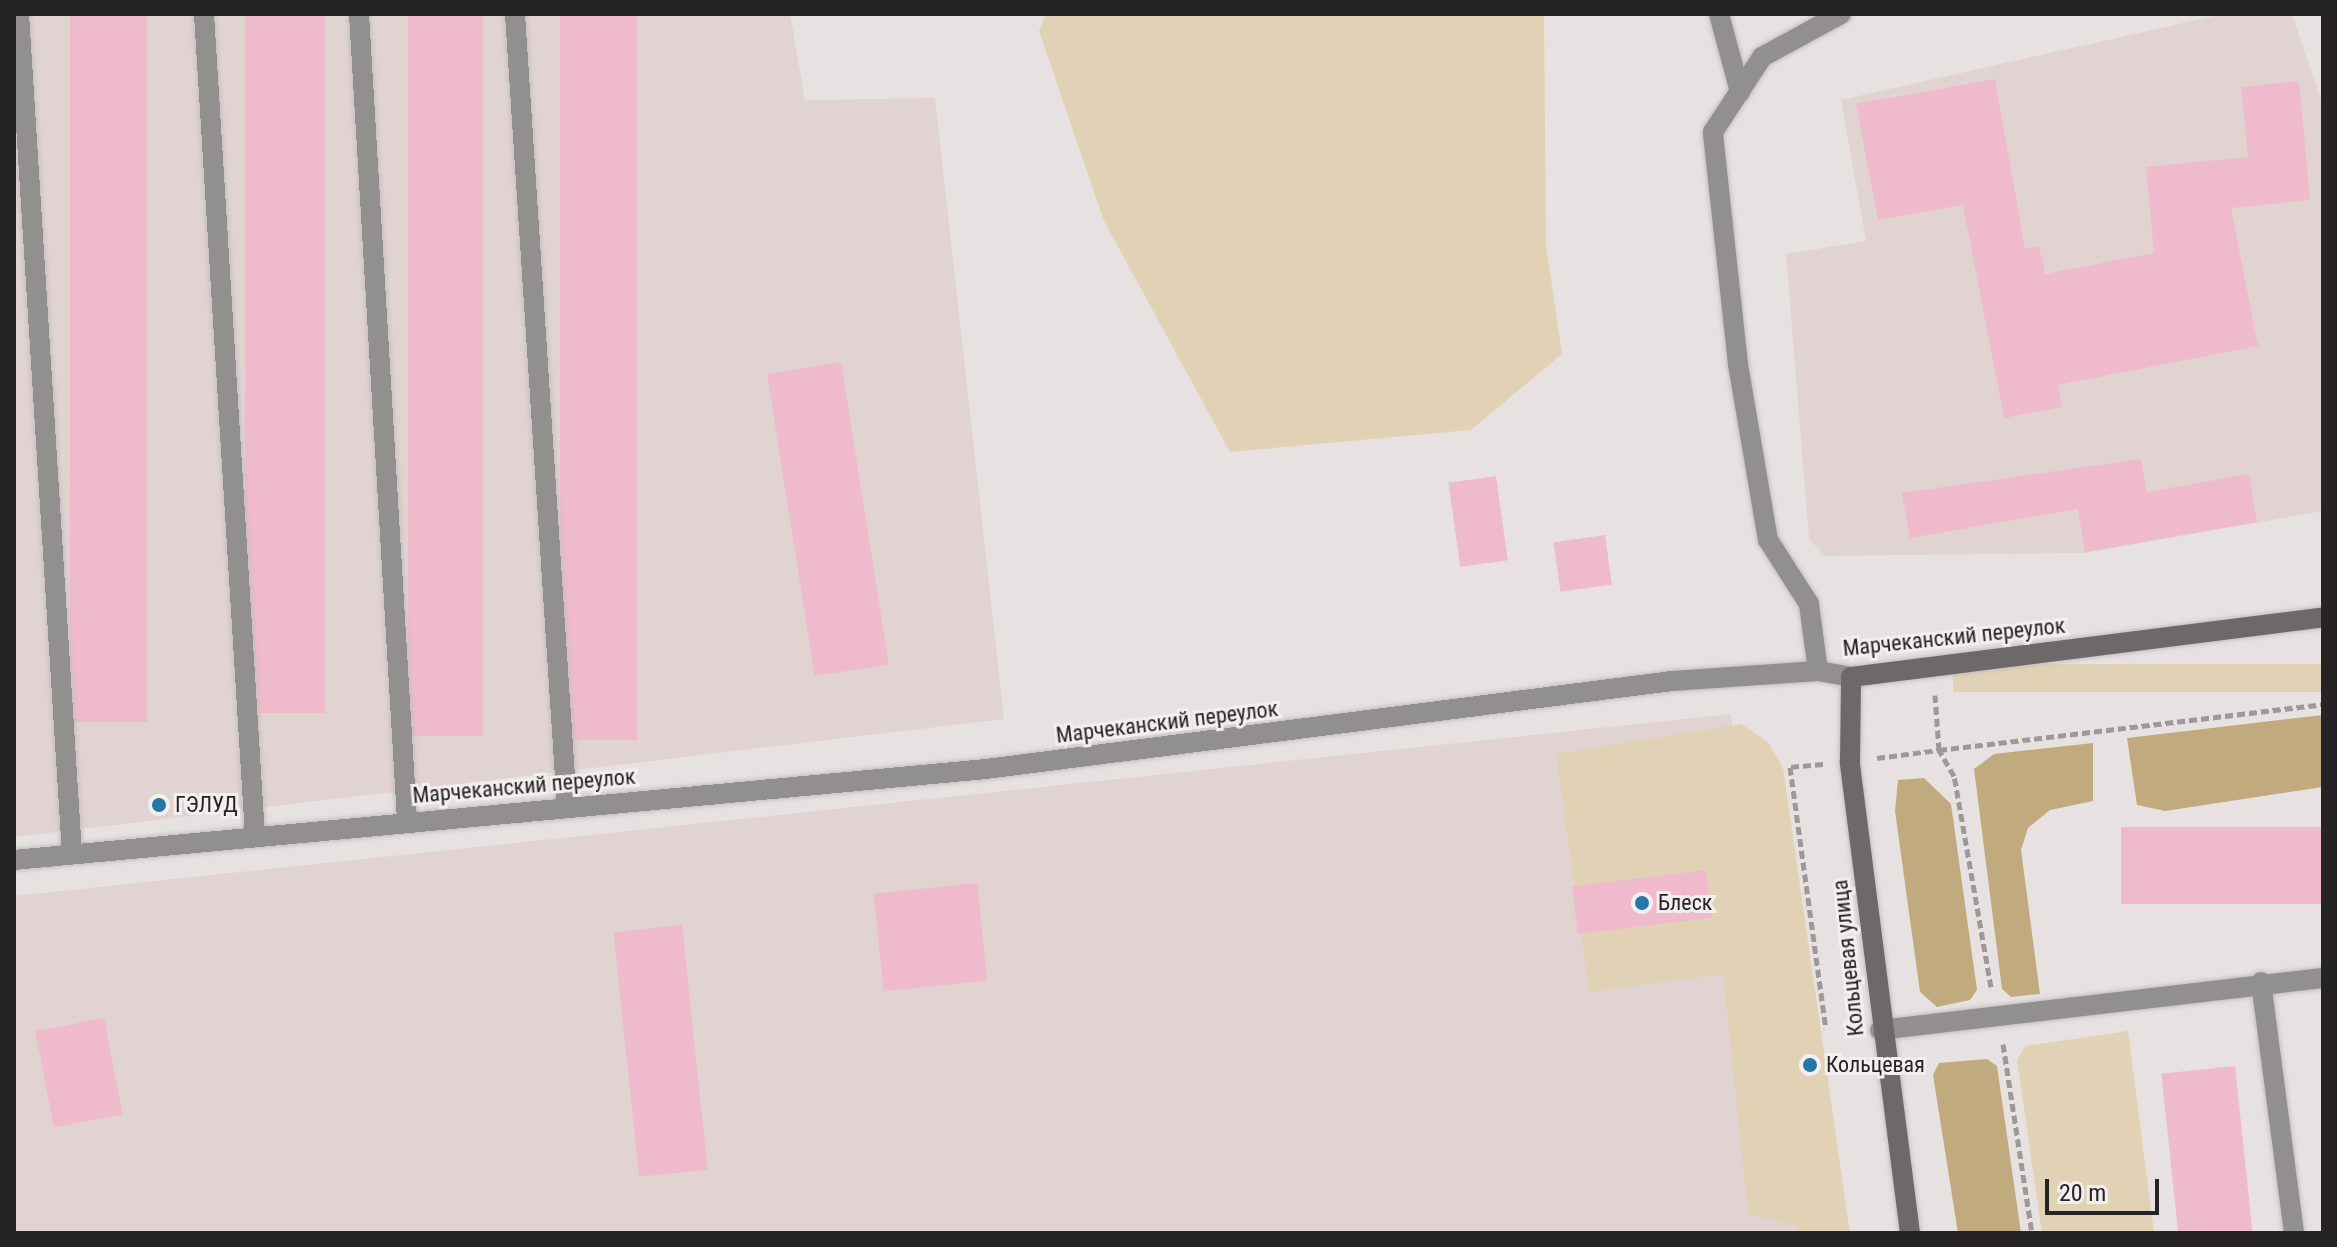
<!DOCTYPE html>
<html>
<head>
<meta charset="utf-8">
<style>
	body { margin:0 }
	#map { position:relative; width:2337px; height:1247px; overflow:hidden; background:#e7e2e1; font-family:"Roboto Condensed",sans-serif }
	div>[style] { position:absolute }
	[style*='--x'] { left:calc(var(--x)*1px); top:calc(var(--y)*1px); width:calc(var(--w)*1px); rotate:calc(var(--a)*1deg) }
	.built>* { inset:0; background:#e1d3d2 }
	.green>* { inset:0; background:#e2d2b5; transform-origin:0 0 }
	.forest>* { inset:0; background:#c1aa7e }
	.building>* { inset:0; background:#efbacc; transform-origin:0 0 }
	.path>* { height:5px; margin-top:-2.5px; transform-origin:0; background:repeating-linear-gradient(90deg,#9d9998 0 8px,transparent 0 12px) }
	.roads { filter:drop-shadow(0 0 2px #c4c0bf) drop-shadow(0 0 2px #c4c0bf) }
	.lane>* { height:20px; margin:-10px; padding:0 10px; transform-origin:10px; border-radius:10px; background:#92908f }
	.street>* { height:20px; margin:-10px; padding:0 10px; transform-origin:10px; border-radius:10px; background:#92908f }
	.secondary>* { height:20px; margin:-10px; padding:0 10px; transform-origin:10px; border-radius:10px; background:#6c6968 }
	.dots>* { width:22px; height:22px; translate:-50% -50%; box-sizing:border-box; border:4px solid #f4efef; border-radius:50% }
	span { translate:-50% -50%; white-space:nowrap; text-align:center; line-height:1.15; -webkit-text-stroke:6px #f4efef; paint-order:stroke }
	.street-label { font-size:22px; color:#252323 }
	.poi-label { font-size:22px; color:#252323 }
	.left { translate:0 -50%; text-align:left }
	.frame { position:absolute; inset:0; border:16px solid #252323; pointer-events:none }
	.scale { position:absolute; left:2045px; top:1179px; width:114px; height:36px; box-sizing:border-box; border:4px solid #252323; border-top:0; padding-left:10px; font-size:24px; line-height:28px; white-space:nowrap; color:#252323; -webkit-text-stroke:6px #f4efef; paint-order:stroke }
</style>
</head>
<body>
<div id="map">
	<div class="built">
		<i style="clip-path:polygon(14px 14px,790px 14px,805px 100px,935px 98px,1004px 719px,14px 837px)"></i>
		<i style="clip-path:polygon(2223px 14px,2292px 14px,2323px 105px,2323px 511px,2085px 553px,1825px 556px,1809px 539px,1786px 254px,1866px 241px,1841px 100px)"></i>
		<i style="clip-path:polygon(1731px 714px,1804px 1233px,14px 1233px,14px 896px)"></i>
	</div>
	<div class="green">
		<i style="clip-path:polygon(1046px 14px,1544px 14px,1546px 245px,1562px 354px,1471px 430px,1230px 452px,1104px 221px,1039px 31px)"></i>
		<i style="left:2323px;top:664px;width:28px;height:370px;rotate:90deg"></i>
		<i style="clip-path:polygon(1741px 724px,1768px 742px,1783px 768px,1850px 1233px,1797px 1233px,1796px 1226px,1748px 1214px,1723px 974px,1589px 992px,1556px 754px)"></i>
		<i style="clip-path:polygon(2128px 1031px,2154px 1233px,2042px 1233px,2017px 1060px,2025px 1046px)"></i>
	</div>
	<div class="forest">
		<i style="clip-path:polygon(2323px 715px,2323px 787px,2165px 811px,2137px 805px,2127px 738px)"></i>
		<i style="clip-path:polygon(2093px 743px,2093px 801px,2050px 810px,2028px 828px,2021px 850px,2040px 994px,2011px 997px,2002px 989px,1974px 769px,1994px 754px)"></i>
		<i style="clip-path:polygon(1924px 778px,1951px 804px,1977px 990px,1970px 1000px,1937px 1007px,1920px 992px,1895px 811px,1898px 780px)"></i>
		<i style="clip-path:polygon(1987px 1059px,1997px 1066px,2021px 1233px,1958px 1233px,1933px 1075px,1939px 1063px)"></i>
	</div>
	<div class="building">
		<i style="left:70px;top:14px;width:77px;height:708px"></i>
		<i style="left:245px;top:14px;width:80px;height:699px"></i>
		<i style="left:408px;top:14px;width:75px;height:722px"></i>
		<i style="left:560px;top:14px;width:77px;height:726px"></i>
		<i style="clip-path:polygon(1995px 79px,2025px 249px,2039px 246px,2045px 274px,2154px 253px,2146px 167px,2248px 157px,2241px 87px,2299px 81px,2310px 200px,2231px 208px,2258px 346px,2058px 385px,2062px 407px,2004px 418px,1963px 205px,1878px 220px,1856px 104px)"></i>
		<i style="left:841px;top:362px;width:306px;height:75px;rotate:81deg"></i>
		<i style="clip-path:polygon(2141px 459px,2147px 492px,2249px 474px,2257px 522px,2085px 552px,2078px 509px,1910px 538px,1902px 493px)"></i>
		<i style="left:1496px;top:476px;width:85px;height:48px;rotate:82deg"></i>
		<i style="left:1605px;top:535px;width:50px;height:52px;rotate:82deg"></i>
		<i style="left:2323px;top:827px;width:77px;height:202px;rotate:90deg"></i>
		<i style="left:1706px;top:870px;width:48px;height:135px;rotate:83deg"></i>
		<i style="left:977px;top:883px;width:98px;height:104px;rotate:84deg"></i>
		<i style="left:682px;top:925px;width:246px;height:69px;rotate:84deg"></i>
		<i style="left:104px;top:1018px;width:98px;height:70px;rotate:79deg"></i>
		<i style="left:2235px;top:1066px;width:168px;height:74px;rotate:84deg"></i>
	</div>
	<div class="path">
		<i style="--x:1877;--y:758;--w:63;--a:-7.4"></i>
		<i style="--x:1939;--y:750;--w:55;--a:-94.2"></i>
		<i style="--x:1823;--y:764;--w:33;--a:175"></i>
		<i style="--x:1790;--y:767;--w:264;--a:82.2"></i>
		<i style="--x:1991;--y:987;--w:214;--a:-99.9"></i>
		<i style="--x:1954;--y:776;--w:30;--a:-120"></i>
		<i style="--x:1939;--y:750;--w:387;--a:-6.8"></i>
		<i style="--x:2003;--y:1044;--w:191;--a:81.3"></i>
	</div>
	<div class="roads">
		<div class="lane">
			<i style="--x:19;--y:14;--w:842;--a:86.39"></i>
			<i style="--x:204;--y:14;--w:823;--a:86.45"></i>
			<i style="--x:359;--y:14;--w:807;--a:86.59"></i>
			<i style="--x:515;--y:14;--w:795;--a:86.25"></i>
			<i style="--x:1719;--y:14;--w:81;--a:74.9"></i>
			<i style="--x:1818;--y:671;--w:68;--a:-97.7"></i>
			<i style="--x:1809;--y:604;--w:76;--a:-122.6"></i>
			<i style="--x:1768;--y:540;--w:179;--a:-99.7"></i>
			<i style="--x:1738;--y:364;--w:233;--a:-96.2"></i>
			<i style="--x:1713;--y:132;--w:90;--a:-56.8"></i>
			<i style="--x:1762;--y:57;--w:90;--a:-28.6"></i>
		</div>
		<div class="street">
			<i style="--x:14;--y:860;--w:976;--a:-5.35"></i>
			<i style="--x:986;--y:769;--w:692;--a:-7.31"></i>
			<i style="--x:1672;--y:681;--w:146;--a:-3.9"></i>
			<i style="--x:1818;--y:671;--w:34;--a:10"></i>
			<i style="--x:2261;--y:982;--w:253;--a:82.5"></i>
			<i style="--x:1880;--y:1030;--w:446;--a:-6.7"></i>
		</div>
		<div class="secondary">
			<i style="--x:1910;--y:1233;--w:475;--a:-97.3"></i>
			<i style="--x:1850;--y:762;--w:85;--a:-89.3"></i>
			<i style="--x:1851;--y:677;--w:476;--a:-7.2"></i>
		</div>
	</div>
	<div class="dots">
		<i style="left:159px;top:805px;background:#2677a8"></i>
		<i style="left:1642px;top:903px;background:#2677a8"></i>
		<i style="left:1810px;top:1065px;background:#2677a8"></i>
	</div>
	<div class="street-label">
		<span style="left:1954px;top:637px;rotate:-6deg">Марчеканский переулок</span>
		<span style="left:1167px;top:722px;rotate:-7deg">Марчеканский переулок</span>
		<span style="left:524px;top:786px;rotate:-5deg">Марчеканский переулок</span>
		<span style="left:1848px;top:958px;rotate:-96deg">Кольцевая улица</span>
	</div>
	<div class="poi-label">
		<span class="left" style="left:175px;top:805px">ГЭЛУД</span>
		<span class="left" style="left:1658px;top:903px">Блеск</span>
		<span class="left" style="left:1826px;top:1065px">Кольцевая</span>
	</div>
	<div class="frame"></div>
	<div class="scale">20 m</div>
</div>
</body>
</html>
